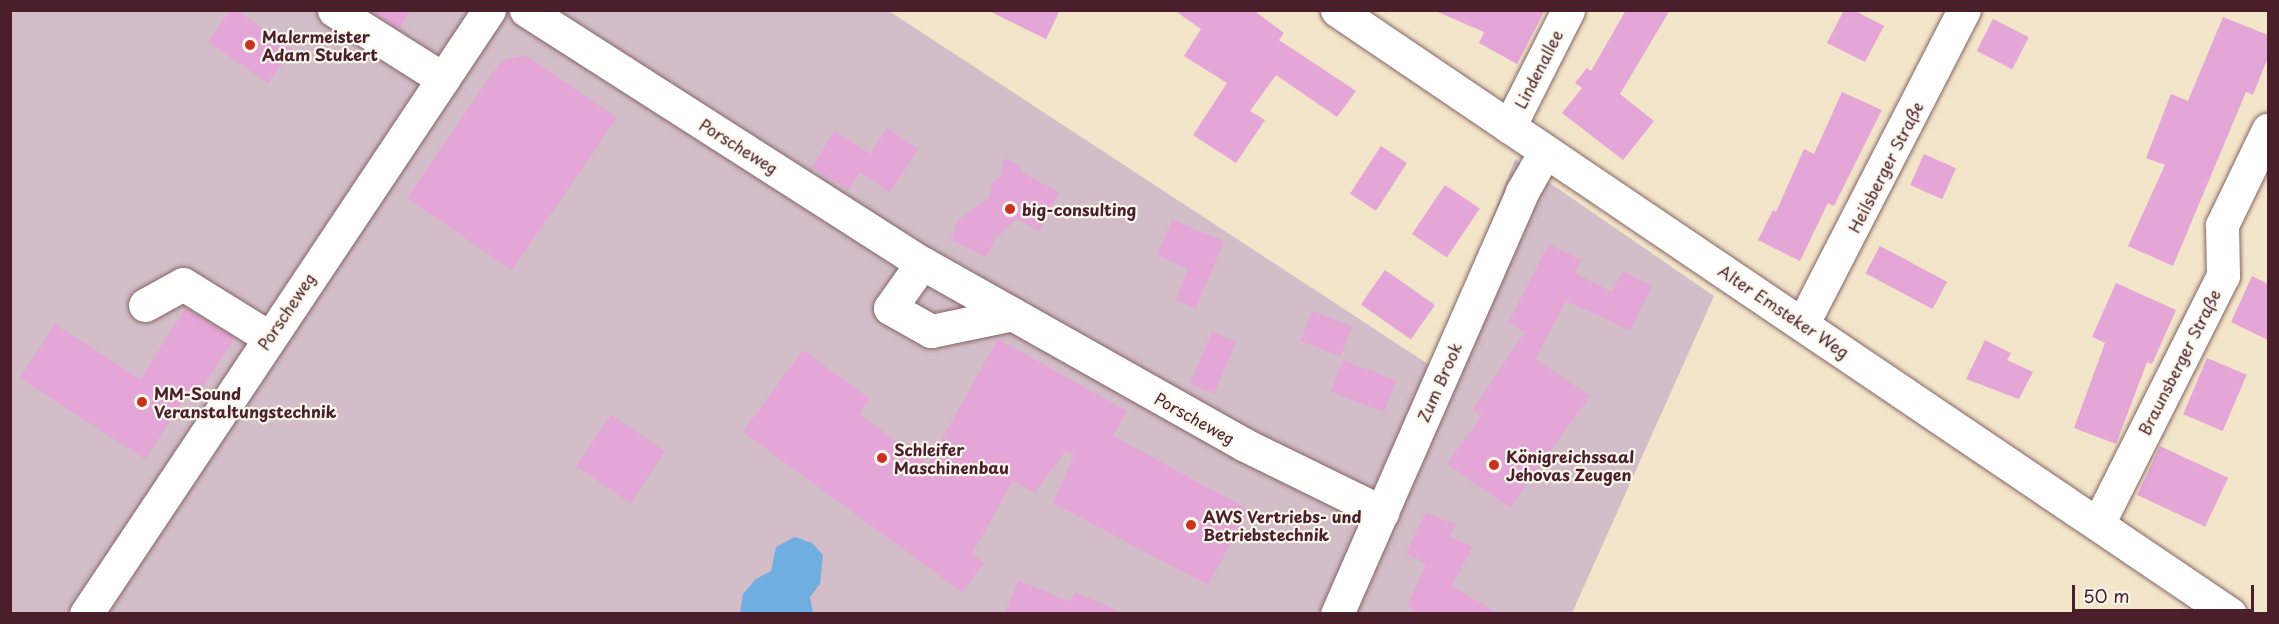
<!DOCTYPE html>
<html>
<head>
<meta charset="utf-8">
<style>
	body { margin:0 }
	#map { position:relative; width:2279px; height:624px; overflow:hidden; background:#f3e5ca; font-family:"Playpen Sans",sans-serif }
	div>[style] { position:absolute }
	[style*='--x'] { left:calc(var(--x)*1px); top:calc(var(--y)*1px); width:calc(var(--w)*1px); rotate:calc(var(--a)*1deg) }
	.industrial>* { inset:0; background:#d2bdc8 }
	.water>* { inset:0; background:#70aee2 }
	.building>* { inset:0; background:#e4a5d7; transform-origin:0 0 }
	.roads { filter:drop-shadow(0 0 2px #856463) drop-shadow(0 0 2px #856463) }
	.minor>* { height:33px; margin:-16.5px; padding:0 16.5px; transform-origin:16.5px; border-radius:16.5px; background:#fff }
	.dots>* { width:16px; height:16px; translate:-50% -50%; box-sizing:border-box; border:3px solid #fbf7ec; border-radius:50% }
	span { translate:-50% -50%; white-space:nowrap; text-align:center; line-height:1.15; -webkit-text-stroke:4.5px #fbf7ec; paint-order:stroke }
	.poi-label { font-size:16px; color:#4a1f2b; font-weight:700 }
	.left { translate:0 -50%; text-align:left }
	.street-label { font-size:16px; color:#4a1f2b }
	.frame { position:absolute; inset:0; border:12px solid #4a1f2b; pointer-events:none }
	.scale { position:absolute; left:2072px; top:585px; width:182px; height:27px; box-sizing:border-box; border:3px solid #4a1f2b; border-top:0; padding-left:8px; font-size:18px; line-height:21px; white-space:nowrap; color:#4a1f2b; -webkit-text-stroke:4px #fbf7ec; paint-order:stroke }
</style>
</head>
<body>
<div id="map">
	<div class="industrial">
		<i style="clip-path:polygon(10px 11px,889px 11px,1434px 368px,1515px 159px,1714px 296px,1572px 613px,11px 613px)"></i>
	</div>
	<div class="water">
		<i style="clip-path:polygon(795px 537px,812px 543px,823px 555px,820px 584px,810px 597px,813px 613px,740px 613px,743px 594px,756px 579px,771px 571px,776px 547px)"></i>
	</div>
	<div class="building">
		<i style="clip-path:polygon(230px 10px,236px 10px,292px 49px,268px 83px,208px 42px)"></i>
		<i style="clip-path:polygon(370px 10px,411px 10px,399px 29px)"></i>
		<i style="clip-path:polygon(987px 10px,1060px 10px,1046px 39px)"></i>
		<i style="clip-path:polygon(1174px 10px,1253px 10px,1284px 33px,1279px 40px,1356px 91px,1337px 117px,1276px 75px,1250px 111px,1265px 120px,1236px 163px,1193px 135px,1227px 83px,1184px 56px,1201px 29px)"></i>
		<i style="clip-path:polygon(1433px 10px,1545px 10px,1517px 64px,1479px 43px,1484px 32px)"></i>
		<i style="clip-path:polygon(1626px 10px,1670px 10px,1620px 94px,1654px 121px,1623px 160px,1562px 113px,1582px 88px,1575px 83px,1587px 68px,1591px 71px)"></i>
		<i style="clip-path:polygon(1844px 10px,1854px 10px,1884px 26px,1865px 62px,1827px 43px)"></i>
		<i style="clip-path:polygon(2223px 17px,2268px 35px,2268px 57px,2253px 95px,2246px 92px,2173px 266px,2128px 246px,2165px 165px,2146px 158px,2171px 94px,2188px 101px)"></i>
		<i style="left:1993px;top:19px;width:40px;height:36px;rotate:27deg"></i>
		<i style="clip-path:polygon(525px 55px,617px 118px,512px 270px,407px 198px,501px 61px)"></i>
		<i style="clip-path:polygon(1842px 92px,1882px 110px,1834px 206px,1828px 203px,1800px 261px,1758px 240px,1773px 210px,1776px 212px,1804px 149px,1814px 154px)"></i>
		<i style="clip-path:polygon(887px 128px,918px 149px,890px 192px,860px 173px,848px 190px,812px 167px,835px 131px,870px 154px)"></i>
		<i style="left:1381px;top:146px;width:31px;height:57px;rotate:33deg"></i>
		<i style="left:1924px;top:154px;width:35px;height:34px;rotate:24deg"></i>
		<i style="clip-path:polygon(1004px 158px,1018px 165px,1023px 173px,1059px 192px,1039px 231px,1017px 219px,996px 237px,986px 257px,951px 240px,958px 220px,989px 198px,993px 182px,1001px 177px)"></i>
		<i style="left:1445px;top:185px;width:42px;height:59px;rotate:34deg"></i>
		<i style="clip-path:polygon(1172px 220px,1224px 241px,1196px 308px,1176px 300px,1188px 268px,1157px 255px)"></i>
		<i style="clip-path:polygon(1549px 244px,1581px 260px,1575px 273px,1612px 292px,1623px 271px,1652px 286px,1630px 330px,1566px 301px,1535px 359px,1590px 396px,1510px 508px,1447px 464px,1482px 415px,1473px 410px,1525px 332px,1508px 323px)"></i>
		<i style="left:1880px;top:246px;width:76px;height:31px;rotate:28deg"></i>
		<i style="left:1385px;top:270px;width:61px;height:42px;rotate:35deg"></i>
		<i style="clip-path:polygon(2252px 276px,2268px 284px,2268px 340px,2231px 322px)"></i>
		<i style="clip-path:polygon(2116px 283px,2176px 310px,2152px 364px,2147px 362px,2116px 444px,2074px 428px,2105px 343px,2092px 337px)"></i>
		<i style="clip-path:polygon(186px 308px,235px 338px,198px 395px,190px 390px,145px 459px,20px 378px,55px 324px,140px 379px)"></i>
		<i style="left:1312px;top:311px;width:43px;height:32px;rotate:21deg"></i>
		<i style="left:1212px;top:332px;width:26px;height:56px;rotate:23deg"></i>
		<i style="clip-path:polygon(998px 339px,1127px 411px,1113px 436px,1249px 510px,1208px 585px,1053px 503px,1074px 455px,1066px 450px,1035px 493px,1013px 481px,972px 554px,984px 563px,962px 592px,743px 432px,803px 350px,870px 399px,859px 414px,928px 464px)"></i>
		<i style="clip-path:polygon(1985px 340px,2011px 353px,2007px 360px,2033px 372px,2019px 399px,1966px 379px)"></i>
		<i style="left:2207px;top:358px;width:43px;height:61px;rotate:23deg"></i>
		<i style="left:1343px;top:360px;width:57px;height:34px;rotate:21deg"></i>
		<i style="left:611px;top:415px;width:65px;height:62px;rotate:34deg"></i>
		<i style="left:2160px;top:446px;width:75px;height:54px;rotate:25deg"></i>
		<i style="clip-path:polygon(1426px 512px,1456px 525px,1449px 536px,1472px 547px,1452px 586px,1499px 614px,1419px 614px,1407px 606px,1426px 564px,1406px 553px)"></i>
		<i style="clip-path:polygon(1019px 580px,1070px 602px,1075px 592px,1125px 614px,1004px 614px)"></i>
	</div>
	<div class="roads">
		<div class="minor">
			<i style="--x:334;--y:10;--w:129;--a:32.3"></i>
			<i style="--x:526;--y:10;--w:470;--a:32.6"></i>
			<i style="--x:1337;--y:10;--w:1078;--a:34.07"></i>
			<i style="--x:1509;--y:127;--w:131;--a:-63.2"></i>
			<i style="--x:145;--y:305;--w:43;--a:-28.9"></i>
			<i style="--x:183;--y:284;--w:100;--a:31.9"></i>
			<i style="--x:1013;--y:314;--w:84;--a:168.3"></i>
			<i style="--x:931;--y:331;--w:47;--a:-150.7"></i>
			<i style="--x:890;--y:308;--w:55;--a:-54.6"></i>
			<i style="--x:922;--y:263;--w:371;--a:29.4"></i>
			<i style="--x:1245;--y:445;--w:153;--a:26.1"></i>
			<i style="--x:1803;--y:323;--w:352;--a:-62.8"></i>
			<i style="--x:2098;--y:524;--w:278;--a:-63.3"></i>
			<i style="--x:2223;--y:276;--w:51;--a:-91.1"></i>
			<i style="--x:2222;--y:225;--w:106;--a:-64.2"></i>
			<i style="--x:86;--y:614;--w:726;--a:-56.29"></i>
			<i style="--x:1337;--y:614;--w:461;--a:-66.3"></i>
			<i style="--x:1522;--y:192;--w:46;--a:-60.1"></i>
		</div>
	</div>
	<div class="dots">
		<i style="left:250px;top:45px;background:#c8321e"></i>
		<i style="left:1010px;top:209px;background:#c8321e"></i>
		<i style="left:142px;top:402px;background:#c8321e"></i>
		<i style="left:882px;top:458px;background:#c8321e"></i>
		<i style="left:1494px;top:465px;background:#c8321e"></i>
		<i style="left:1191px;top:525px;background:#c8321e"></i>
	</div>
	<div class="poi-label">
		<span class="left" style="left:262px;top:45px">Malermeister<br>Adam Stukert</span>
		<span class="left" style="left:1022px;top:209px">big-consulting</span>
		<span class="left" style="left:154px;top:402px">MM-Sound<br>Veranstaltungstechnik</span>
		<span class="left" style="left:894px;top:458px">Schleifer<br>Maschinenbau</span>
		<span class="left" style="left:1506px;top:465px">Königreichssaal<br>Jehovas Zeugen</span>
		<span class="left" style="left:1203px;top:525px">AWS Vertriebs- und<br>Betriebstechnik</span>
	</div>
	<div class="street-label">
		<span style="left:1538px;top:69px;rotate:-63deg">Lindenallee</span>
		<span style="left:739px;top:146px;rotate:32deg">Porscheweg</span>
		<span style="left:1885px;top:167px;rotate:-63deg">Heilsberger Straße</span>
		<span style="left:286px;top:311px;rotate:-56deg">Porscheweg</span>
		<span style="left:1784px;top:311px;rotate:34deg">Alter Emsteker Weg</span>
		<span style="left:2179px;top:362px;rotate:-63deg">Braunsberger Straße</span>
		<span style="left:1439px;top:382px;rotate:-66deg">Zum Brook</span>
		<span style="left:1195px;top:418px;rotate:29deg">Porscheweg</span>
	</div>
	<div class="frame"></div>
	<div class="scale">50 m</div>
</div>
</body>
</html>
